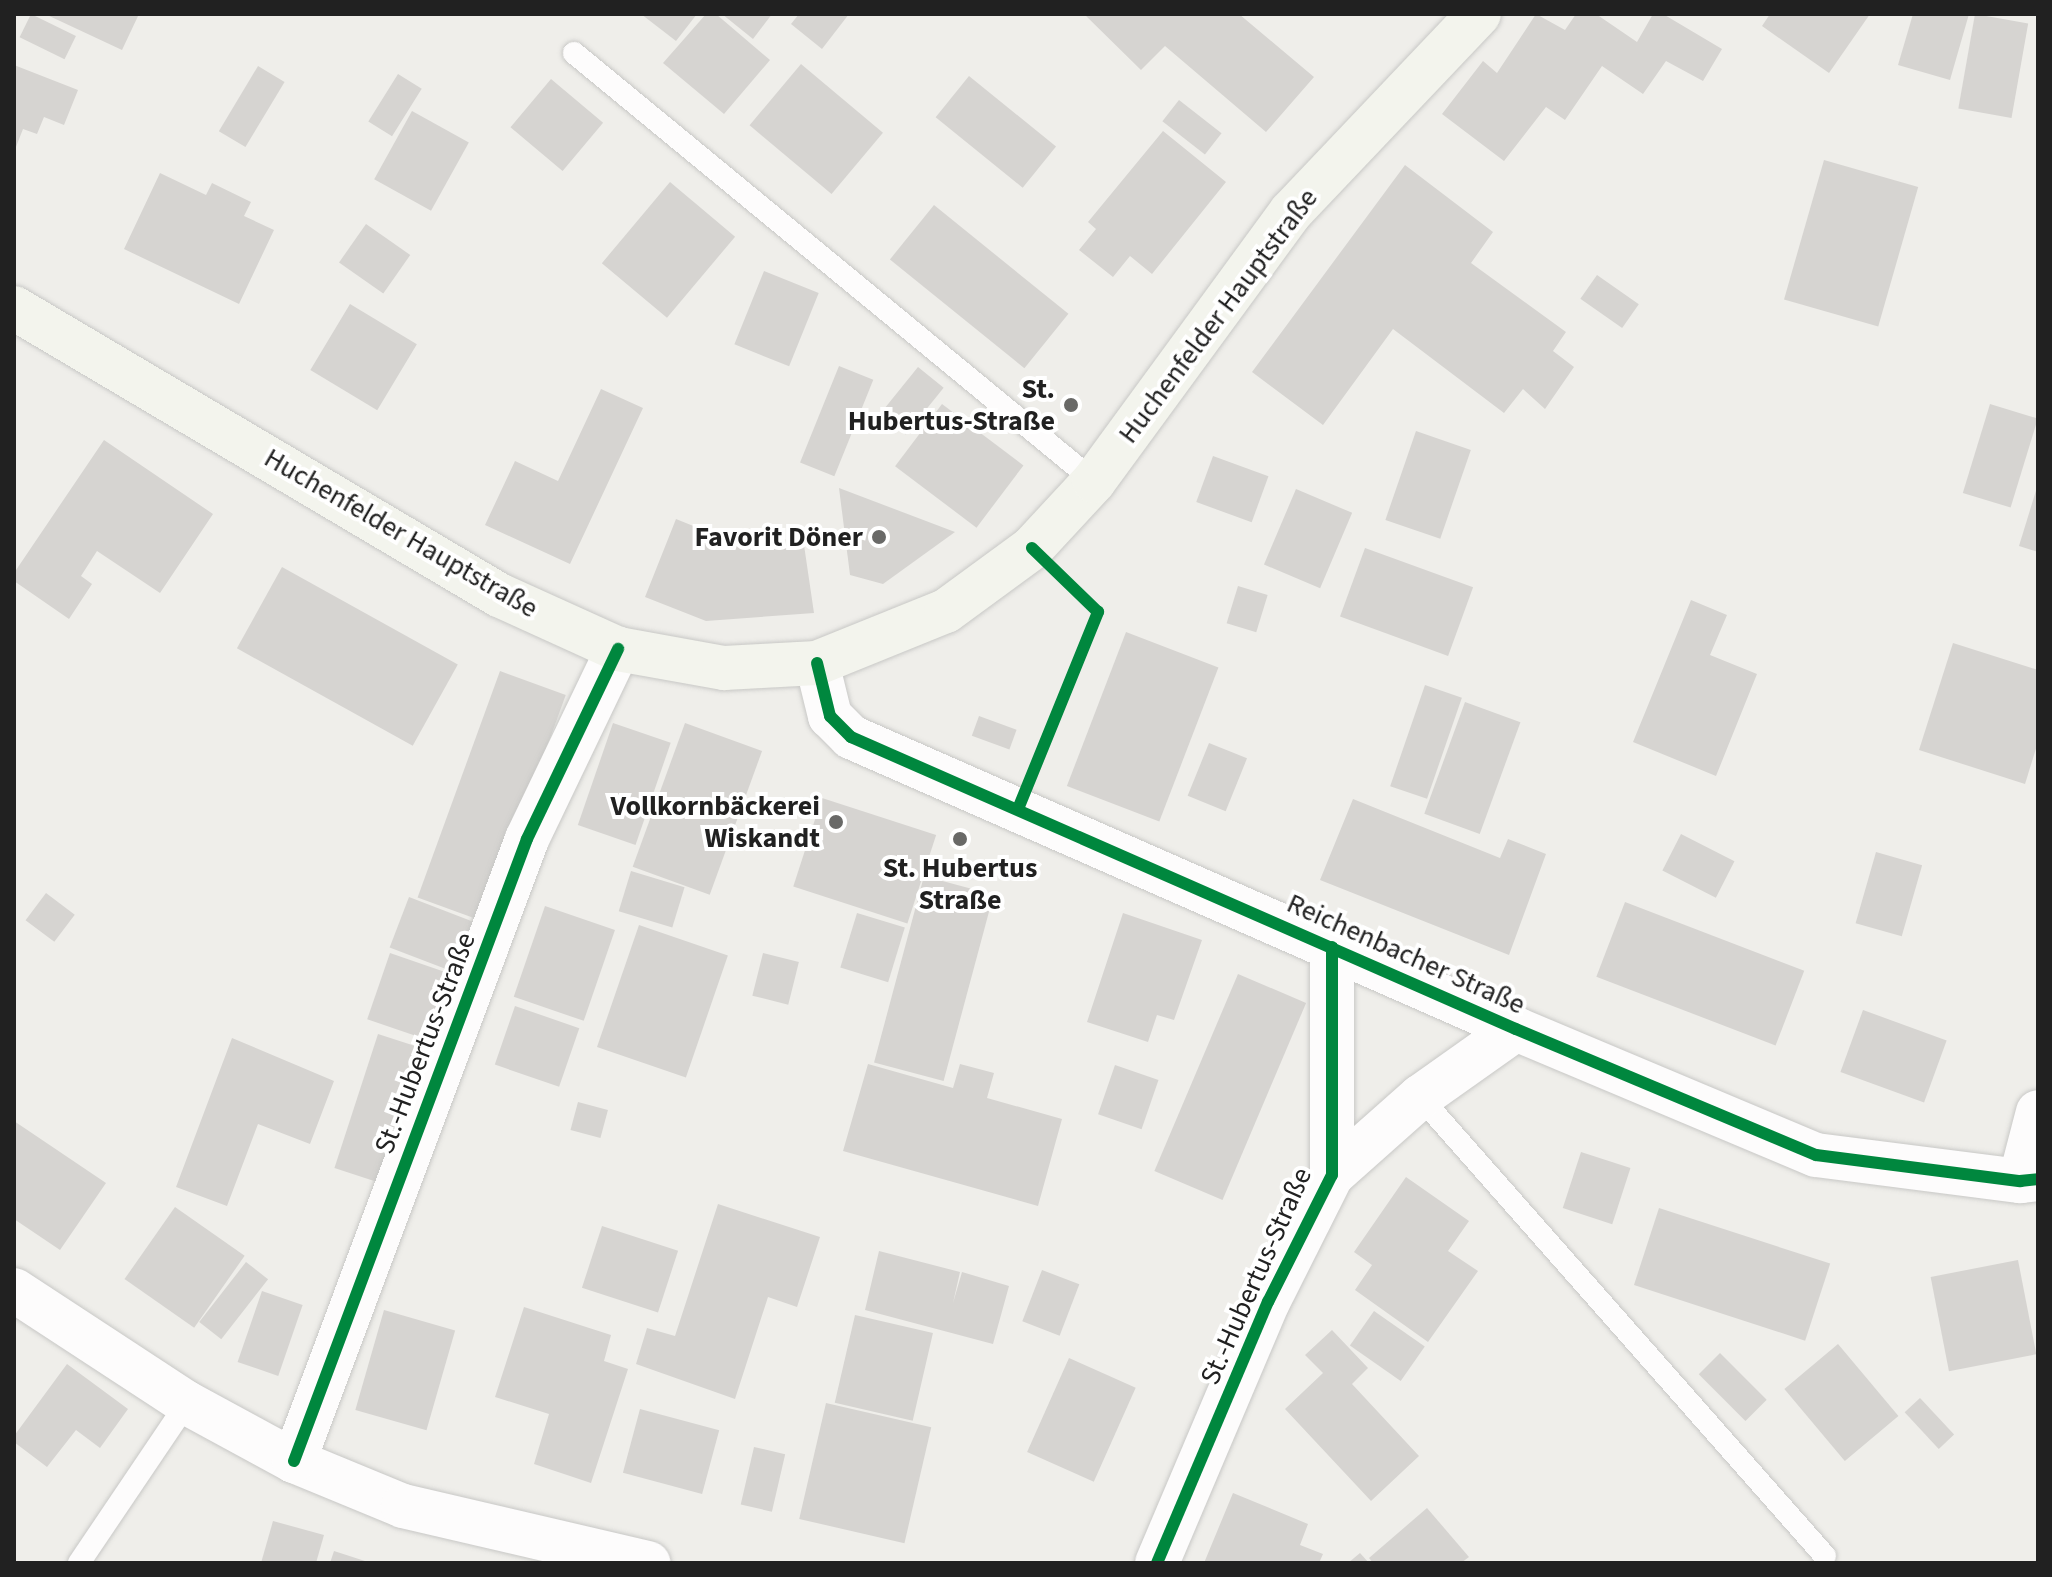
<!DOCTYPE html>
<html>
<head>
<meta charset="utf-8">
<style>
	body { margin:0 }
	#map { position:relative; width:2052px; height:1577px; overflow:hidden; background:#efeeea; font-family:"Source Sans 3",sans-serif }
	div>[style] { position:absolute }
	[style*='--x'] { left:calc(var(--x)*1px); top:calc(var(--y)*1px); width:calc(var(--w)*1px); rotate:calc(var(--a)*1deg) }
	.building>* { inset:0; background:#d6d4d1; transform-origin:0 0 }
	.roads { filter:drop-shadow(0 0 2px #c8c8c6) drop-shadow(0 0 2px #c8c8c6) }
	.lane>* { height:22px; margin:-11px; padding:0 11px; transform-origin:11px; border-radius:11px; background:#fdfcfc }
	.street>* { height:44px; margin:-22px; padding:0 22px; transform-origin:22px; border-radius:22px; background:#fdfcfc }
	.secondary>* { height:44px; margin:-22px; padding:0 22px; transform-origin:22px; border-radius:22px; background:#f3f4ed }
	.cycleway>* { height:12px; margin:-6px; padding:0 6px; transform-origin:6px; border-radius:6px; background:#00873e }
	.dots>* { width:22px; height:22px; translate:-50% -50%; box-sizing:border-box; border:4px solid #fff; border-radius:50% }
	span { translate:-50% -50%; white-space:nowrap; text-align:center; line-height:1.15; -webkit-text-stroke:8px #fff; paint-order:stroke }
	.street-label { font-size:28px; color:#212121 }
	.poi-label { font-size:28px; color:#212121; font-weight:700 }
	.right { translate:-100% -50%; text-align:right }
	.frame { position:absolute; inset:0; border:16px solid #212121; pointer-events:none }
</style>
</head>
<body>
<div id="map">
	<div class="building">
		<i style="left:31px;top:14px;width:50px;height:26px;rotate:26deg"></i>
		<i style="clip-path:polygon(45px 14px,139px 14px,122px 50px)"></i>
		<i style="clip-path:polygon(641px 14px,697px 14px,676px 41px)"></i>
		<i style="clip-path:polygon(706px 14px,716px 14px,770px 60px,724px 114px,663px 63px)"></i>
		<i style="clip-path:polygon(722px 14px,772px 14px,753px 39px)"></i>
		<i style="clip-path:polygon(799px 14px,849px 14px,822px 49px,791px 24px)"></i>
		<i style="clip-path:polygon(1084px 14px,1239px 14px,1314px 77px,1266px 132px,1165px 46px,1141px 70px)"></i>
		<i style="clip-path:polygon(1536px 14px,1565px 30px,1576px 14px,1596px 14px,1637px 42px,1653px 14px,1663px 14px,1722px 49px,1703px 81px,1666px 61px,1643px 94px,1602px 66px,1565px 120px,1546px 107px,1504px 161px,1442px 114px,1483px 61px,1497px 73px)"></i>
		<i style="clip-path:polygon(1770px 14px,1870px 14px,1829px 73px,1762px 26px)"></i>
		<i style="clip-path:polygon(1913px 14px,1969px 14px,1950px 80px,1898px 65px)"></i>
		<i style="left:1975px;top:14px;width:54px;height:96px;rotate:10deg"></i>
		<i style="left:801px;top:64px;width:107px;height:80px;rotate:40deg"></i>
		<i style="clip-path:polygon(14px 65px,78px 90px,64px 125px,44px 117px,37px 134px,23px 129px,14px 152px)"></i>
		<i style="left:258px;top:66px;width:31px;height:76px;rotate:31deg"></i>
		<i style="left:398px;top:74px;width:28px;height:56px;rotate:32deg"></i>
		<i style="left:969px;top:76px;width:112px;height:53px;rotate:39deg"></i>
		<i style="left:551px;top:79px;width:68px;height:63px;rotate:40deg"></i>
		<i style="left:1179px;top:100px;width:54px;height:27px;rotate:38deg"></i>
		<i style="left:412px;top:111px;width:65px;height:78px;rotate:29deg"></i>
		<i style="clip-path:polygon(1163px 131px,1226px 182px,1152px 274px,1130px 256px,1113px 277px,1079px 250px,1096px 229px,1088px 222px)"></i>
		<i style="left:1824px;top:160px;width:98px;height:145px;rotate:16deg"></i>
		<i style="clip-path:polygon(1405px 165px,1493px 232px,1471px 263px,1566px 332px,1553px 351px,1574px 367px,1545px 409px,1523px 389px,1504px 413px,1393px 329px,1323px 425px,1252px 372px)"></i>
		<i style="clip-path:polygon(160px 173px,206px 195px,212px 183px,251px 202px,244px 216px,274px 230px,239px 304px,124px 249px)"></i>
		<i style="left:670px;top:182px;width:85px;height:106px;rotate:40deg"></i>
		<i style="left:934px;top:205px;width:173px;height:70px;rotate:39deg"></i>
		<i style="left:366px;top:224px;width:54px;height:47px;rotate:35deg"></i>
		<i style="left:764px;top:271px;width:59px;height:79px;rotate:22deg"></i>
		<i style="left:1597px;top:275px;width:51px;height:29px;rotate:35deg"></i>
		<i style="left:350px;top:304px;width:78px;height:77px;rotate:31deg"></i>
		<i style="left:839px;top:366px;width:37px;height:104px;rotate:22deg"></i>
		<i style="left:918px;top:367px;width:33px;height:60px;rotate:39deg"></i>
		<i style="clip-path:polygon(601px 389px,643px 408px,570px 564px,485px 525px,515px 461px,558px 481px)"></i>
		<i style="left:942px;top:404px;width:102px;height:78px;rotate:37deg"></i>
		<i style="left:1990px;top:404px;width:50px;height:93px;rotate:17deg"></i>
		<i style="left:1416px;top:431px;width:58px;height:94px;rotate:19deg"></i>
		<i style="clip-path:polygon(104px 440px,213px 514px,160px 593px,97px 551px,81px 576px,92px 584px,69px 619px,14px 581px,14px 573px)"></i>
		<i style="left:1213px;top:456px;width:59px;height:49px;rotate:20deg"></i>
		<i style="clip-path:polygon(2038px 484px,2038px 552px,2019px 546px)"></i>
		<i style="clip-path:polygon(839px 488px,955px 532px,883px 584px,850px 575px)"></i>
		<i style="left:1296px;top:489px;width:61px;height:82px;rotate:23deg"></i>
		<i style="clip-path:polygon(676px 519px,738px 544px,804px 545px,814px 613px,706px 621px,645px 597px)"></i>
		<i style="left:1365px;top:548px;width:115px;height:73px;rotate:20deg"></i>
		<i style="left:282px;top:567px;width:201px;height:93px;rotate:29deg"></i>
		<i style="left:1238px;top:586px;width:31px;height:39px;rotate:17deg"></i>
		<i style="clip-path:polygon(1691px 600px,1727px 615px,1710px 655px,1757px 674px,1716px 776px,1633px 742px)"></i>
		<i style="left:1126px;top:632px;width:99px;height:165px;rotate:21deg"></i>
		<i style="clip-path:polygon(1953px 643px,2038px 670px,2038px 742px,2025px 784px,1919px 750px)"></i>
		<i style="left:500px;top:671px;width:70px;height:241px;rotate:20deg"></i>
		<i style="left:1425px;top:685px;width:39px;height:107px;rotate:19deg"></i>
		<i style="left:1465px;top:702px;width:59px;height:119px;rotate:20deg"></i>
		<i style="left:979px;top:716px;width:40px;height:21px;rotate:20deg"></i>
		<i style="left:613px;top:723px;width:61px;height:108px;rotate:19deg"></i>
		<i style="left:685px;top:723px;width:82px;height:153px;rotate:20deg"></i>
		<i style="left:1209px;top:743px;width:41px;height:57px;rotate:22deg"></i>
		<i style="left:822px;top:798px;width:120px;height:93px;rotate:18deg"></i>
		<i style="clip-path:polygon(1353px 799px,1500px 858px,1508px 839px,1546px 854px,1509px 955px,1320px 880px)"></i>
		<i style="left:1681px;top:834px;width:60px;height:41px;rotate:27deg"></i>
		<i style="left:1876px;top:852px;width:48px;height:74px;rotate:16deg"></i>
		<i style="left:631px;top:871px;width:56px;height:42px;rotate:17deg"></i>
		<i style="left:924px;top:876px;width:72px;height:193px;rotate:15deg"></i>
		<i style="left:46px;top:893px;width:36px;height:34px;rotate:37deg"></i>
		<i style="left:409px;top:897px;width:82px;height:54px;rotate:21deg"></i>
		<i style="left:1625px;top:902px;width:192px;height:80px;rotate:21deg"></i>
		<i style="left:545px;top:906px;width:74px;height:96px;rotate:19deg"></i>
		<i style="left:857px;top:913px;width:50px;height:57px;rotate:17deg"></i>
		<i style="clip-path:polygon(1123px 913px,1202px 940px,1174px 1020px,1157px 1015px,1148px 1042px,1087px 1022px)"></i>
		<i style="left:639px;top:925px;width:94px;height:129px;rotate:19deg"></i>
		<i style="left:390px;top:953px;width:75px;height:70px;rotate:19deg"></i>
		<i style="left:763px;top:953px;width:37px;height:44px;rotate:14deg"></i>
		<i style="left:1238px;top:974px;width:74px;height:214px;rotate:23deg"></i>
		<i style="left:515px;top:1006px;width:68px;height:62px;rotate:19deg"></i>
		<i style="left:1863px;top:1010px;width:89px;height:66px;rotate:20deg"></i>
		<i style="left:378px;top:1034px;width:61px;height:141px;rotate:18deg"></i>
		<i style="clip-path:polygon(232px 1038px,334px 1081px,310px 1144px,258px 1124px,227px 1206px,176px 1187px)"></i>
		<i style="clip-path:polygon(868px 1064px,953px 1088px,960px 1064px,994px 1073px,987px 1098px,1062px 1119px,1038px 1206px,843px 1151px)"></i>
		<i style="left:1115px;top:1065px;width:46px;height:52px;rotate:19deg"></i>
		<i style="left:578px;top:1102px;width:31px;height:29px;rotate:15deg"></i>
		<i style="clip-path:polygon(14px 1121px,106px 1183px,60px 1250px,14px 1219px)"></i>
		<i style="left:1581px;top:1152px;width:52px;height:59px;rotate:18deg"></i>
		<i style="clip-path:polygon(1406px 1177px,1469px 1221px,1448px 1251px,1478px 1271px,1428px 1342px,1355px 1290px,1372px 1265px,1354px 1252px)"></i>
		<i style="clip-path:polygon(718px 1204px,820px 1237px,797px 1307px,768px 1297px,735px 1399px,636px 1364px,647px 1328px,675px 1336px)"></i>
		<i style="left:175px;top:1207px;width:85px;height:88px;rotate:35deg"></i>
		<i style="left:1659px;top:1208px;width:180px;height:81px;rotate:18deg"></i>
		<i style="left:602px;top:1226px;width:80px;height:65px;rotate:18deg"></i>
		<i style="clip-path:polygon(879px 1251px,960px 1272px,953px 1303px,962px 1272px,1009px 1286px,993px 1344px,865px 1310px)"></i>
		<i style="left:2018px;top:1260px;width:96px;height:89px;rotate:79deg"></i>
		<i style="left:246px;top:1262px;width:28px;height:76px;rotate:38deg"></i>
		<i style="left:1042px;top:1270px;width:40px;height:55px;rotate:21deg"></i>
		<i style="left:262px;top:1291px;width:43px;height:75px;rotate:19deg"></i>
		<i style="clip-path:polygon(524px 1307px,611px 1335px,604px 1361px,628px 1369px,591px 1483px,534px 1464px,549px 1414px,495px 1397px)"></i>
		<i style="left:384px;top:1310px;width:74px;height:104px;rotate:16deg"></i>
		<i style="left:1374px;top:1311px;width:62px;height:42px;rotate:35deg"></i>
		<i style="left:855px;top:1315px;width:80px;height:90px;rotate:13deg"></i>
		<i style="clip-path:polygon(1332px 1330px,1368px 1368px,1352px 1384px,1419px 1456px,1371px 1501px,1285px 1409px,1323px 1373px,1305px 1355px)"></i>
		<i style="left:1838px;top:1344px;width:94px;height:70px;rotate:50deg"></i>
		<i style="left:1720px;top:1353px;width:66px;height:30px;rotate:45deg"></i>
		<i style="left:1069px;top:1358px;width:73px;height:103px;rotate:24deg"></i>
		<i style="clip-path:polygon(67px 1364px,128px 1409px,100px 1448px,76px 1430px,47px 1467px,14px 1442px,14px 1436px)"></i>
		<i style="left:1920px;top:1398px;width:50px;height:21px;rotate:47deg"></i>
		<i style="left:826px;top:1403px;width:108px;height:119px;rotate:13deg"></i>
		<i style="left:640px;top:1409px;width:82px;height:66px;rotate:15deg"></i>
		<i style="left:754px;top:1447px;width:32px;height:59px;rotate:13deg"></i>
		<i style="clip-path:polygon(1233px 1493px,1308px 1524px,1300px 1545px,1323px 1554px,1319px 1563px,1204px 1563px)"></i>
		<i style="clip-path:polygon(1427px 1508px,1469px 1557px,1461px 1563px,1373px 1563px,1369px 1558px)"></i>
		<i style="clip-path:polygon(273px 1521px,324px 1535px,316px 1563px,261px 1563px)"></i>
		<i style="clip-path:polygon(334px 1551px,368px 1562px,368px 1563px,330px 1563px)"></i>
		<i style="clip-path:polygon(1360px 1553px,1369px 1563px,1348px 1563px)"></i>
	</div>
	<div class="roads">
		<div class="lane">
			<i style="--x:574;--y:53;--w:673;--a:39.46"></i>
			<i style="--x:1420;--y:1097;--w:612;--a:48.58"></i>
			<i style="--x:79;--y:1563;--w:193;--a:-56"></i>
		</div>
		<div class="street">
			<i style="--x:817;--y:663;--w:55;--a:76.2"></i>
			<i style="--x:830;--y:716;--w:30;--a:45"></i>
			<i style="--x:851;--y:737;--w:726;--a:23.71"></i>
			<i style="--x:1516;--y:1029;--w:325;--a:22.8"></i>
			<i style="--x:1816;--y:1155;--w:206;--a:7.3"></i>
			<i style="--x:2020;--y:1181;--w:18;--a:-6"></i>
			<i style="--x:1332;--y:1175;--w:118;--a:-41.6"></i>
			<i style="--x:1420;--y:1097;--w:118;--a:-35.3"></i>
			<i style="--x:2020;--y:1181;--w:71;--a:-75.4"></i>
			<i style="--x:14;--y:1290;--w:207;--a:33.2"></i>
			<i style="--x:187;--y:1403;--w:122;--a:28.5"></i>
			<i style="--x:294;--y:1461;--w:118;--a:22.4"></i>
			<i style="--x:403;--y:1506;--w:252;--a:13.1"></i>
			<i style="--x:294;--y:1461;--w:664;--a:-69.46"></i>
			<i style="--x:527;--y:839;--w:211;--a:-64.4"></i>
			<i style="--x:1157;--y:1563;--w:284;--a:-67"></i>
			<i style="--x:1268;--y:1302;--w:142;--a:-63.3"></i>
			<i style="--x:1332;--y:1175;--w:228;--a:-90"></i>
		</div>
		<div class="secondary">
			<i style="--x:14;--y:308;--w:564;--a:30.62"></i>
			<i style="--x:499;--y:595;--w:131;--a:24.4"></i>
			<i style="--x:618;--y:649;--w:108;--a:10.2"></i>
			<i style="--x:724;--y:668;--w:93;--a:-3.1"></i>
			<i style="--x:817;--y:663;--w:139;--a:-22"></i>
			<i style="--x:946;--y:611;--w:107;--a:-36.2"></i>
			<i style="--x:1032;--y:548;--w:91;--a:-47.2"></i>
			<i style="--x:1094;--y:481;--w:333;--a:-53.8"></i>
			<i style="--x:1291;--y:212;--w:273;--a:-46.5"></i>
		</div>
	</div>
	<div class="cycleway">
		<i style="--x:817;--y:663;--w:55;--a:76.2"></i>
		<i style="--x:830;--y:716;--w:30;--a:45"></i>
		<i style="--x:851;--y:737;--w:726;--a:23.71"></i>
		<i style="--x:1516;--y:1029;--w:325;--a:22.8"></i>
		<i style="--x:1816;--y:1155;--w:206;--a:7.3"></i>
		<i style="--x:2020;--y:1181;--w:18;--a:-6"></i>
		<i style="--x:1018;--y:809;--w:213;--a:-67.9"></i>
		<i style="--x:1098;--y:612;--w:92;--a:-135.9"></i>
		<i style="--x:294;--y:1461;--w:664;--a:-69.46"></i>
		<i style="--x:527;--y:839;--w:211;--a:-64.4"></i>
		<i style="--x:1157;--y:1563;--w:284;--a:-67"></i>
		<i style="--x:1268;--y:1302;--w:142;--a:-63.3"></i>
		<i style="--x:1332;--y:1175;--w:228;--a:-90"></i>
	</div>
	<div class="dots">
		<i style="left:1071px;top:405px;background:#696967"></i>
		<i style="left:879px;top:537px;background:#696967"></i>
		<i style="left:836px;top:822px;background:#696967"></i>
		<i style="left:960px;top:839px;background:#696967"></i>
	</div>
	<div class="street-label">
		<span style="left:1218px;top:316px;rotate:-53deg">Huchenfelder Hauptstraße</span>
		<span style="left:401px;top:533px;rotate:30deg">Huchenfelder Hauptstraße</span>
		<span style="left:1406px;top:954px;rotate:24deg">Reichenbacher Straße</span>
		<span style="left:425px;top:1043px;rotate:-69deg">St.-Hubertus-Straße</span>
		<span style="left:1256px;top:1276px;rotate:-66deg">St.-Hubertus-Straße</span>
	</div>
	<div class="poi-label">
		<span class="right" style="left:1055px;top:405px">St.<br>Hubertus-Straße</span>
		<span class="right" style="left:863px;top:537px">Favorit Döner</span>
		<span class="right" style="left:820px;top:822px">Vollkornbäckerei<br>Wiskandt</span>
		<span style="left:960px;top:884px">St. Hubertus<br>Straße</span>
	</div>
	<div class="frame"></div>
</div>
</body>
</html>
